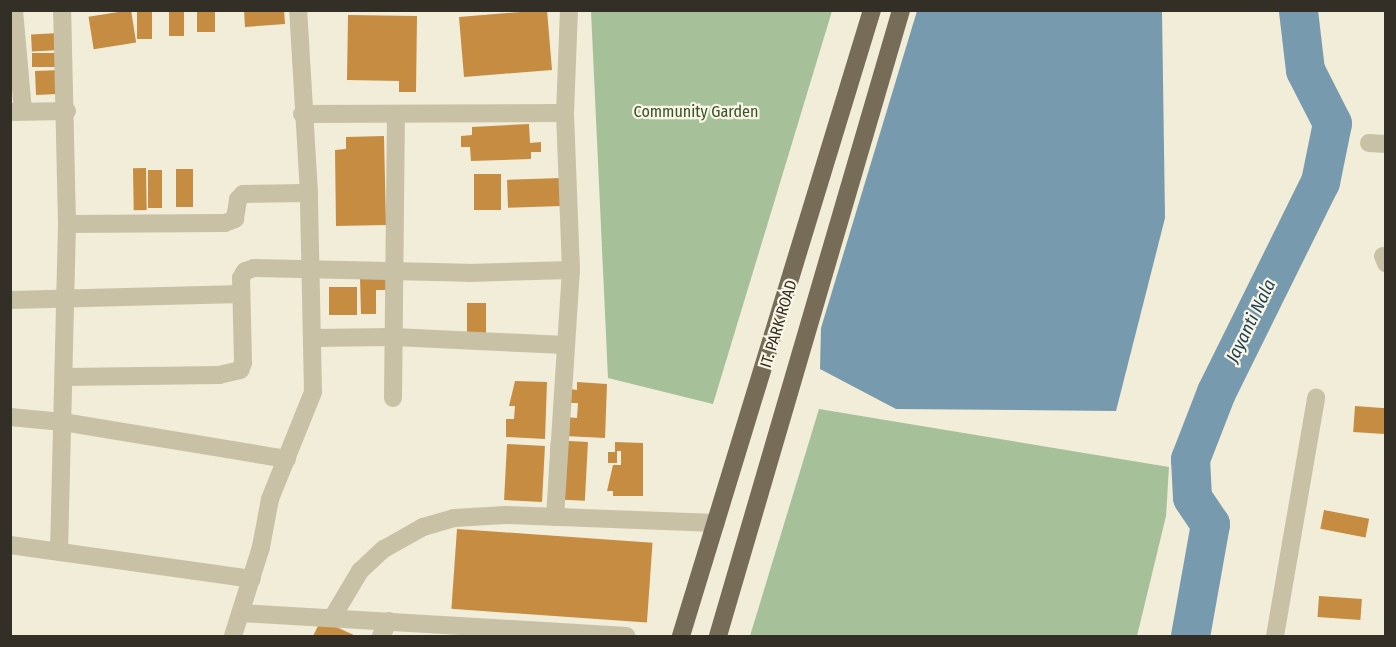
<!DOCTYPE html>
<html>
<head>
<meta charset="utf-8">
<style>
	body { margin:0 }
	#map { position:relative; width:1396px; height:647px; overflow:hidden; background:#f1edd9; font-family:"Fira Sans Condensed",sans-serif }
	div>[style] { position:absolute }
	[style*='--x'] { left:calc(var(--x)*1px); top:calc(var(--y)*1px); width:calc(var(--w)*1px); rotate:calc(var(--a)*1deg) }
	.green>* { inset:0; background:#a6c099 }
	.water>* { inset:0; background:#789aae }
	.river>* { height:39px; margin:-19.5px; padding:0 19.5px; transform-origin:19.5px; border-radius:19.5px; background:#789aae }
	.building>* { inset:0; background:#c58c42; transform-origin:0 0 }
	.minor>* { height:18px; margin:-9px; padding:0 9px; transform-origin:9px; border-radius:9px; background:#c9c1a5 }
	.major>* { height:18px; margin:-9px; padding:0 9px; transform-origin:9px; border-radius:9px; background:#766c57 }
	span { translate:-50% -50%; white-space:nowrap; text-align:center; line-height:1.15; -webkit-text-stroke:4.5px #f9f6e5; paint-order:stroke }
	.park-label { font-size:16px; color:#37522a }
	.street-label { font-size:16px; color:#342f26 }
	.water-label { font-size:18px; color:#1c3f55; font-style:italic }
	.frame { position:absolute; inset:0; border:12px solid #342f26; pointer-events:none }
</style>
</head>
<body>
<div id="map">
	<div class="green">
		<i style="clip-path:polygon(591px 11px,832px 11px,713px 404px,608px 378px)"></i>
		<i style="clip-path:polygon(819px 409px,1169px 467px,1166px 516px,1137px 636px,750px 636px)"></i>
	</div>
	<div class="water">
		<i style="clip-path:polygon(917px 11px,1162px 11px,1165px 218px,1116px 411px,896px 409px,820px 369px,821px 328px)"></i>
	</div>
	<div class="river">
		<i style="--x:1190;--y:636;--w:114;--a:-79.9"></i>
		<i style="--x:1210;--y:524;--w:32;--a:-124"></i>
		<i style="--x:1192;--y:497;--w:38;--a:-93"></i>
		<i style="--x:1190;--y:459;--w:72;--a:-68.8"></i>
		<i style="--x:1216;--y:392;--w:234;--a:-63.7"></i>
		<i style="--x:1320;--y:182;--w:60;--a:-78.5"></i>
		<i style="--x:1332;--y:123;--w:59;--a:-117"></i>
		<i style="--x:1305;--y:70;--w:60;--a:-96.7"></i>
	</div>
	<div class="building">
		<i style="left:131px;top:10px;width:33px;height:43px;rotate:81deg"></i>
		<i style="left:137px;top:10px;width:15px;height:29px"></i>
		<i style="left:169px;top:10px;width:15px;height:26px"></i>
		<i style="left:197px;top:10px;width:18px;height:22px"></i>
		<i style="clip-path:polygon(244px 10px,284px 10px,285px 24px,245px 27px)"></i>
		<i style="clip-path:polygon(544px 10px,547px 10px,552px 70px,464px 77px,459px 17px)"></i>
		<i style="clip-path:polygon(348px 15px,417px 16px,416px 92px,399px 92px,399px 81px,347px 80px)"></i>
		<i style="left:59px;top:33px;width:17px;height:28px;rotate:87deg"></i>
		<i style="left:63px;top:53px;width:14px;height:31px;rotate:90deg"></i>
		<i style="clip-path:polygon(62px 70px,57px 94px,36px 95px,35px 71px)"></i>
		<i style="clip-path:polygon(529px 124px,530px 143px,541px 142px,541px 152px,531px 152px,531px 159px,471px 161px,470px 147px,461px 147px,461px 136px,472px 135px,472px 127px)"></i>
		<i style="clip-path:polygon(384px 136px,386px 225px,336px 226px,335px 150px,346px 149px,346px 137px)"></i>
		<i style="left:146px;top:168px;width:42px;height:13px;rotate:89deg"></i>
		<i style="left:176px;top:169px;width:17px;height:38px"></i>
		<i style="left:148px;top:170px;width:14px;height:38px"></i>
		<i style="left:474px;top:174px;width:27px;height:36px"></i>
		<i style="left:561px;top:178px;width:28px;height:54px;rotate:88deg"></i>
		<i style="clip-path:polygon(360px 277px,389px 277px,389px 290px,376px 290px,376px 314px,361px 314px)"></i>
		<i style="left:329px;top:287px;width:28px;height:28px"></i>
		<i style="left:467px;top:303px;width:19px;height:30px"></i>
		<i style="clip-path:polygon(515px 381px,547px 382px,545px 439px,506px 437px,506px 419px,514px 419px,515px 406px,509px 406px)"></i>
		<i style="clip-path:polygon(577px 382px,607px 384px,605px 438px,565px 436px,566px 417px,577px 418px,578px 403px,570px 403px,570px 389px,577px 390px)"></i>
		<i style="left:1355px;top:406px;width:31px;height:26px;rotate:4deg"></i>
		<i style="left:551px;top:440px;width:37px;height:59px;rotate:3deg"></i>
		<i style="clip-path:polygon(615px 442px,643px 443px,643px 496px,613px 496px,613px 491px,607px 491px,613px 465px,621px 465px,621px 451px,617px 451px,617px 463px,608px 463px,608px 452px,615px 452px)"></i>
		<i style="left:507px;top:444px;width:38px;height:56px;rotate:3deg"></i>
		<i style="left:1324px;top:510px;width:46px;height:19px;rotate:11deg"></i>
		<i style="left:457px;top:529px;width:196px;height:80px;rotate:4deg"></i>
		<i style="left:1319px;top:596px;width:43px;height:21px;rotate:4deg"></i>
		<i style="clip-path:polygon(321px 620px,356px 636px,313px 636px)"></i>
	</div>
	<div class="minor">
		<i style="--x:14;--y:10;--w:101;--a:84.9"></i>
		<i style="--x:12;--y:112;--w:55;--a:-1"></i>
		<i style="--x:302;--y:114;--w:263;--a:-0.2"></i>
		<i style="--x:1369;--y:143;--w:17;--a:3"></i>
		<i style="--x:67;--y:224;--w:158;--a:-0.4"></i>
		<i style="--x:225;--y:223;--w:11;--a:-22"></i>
		<i style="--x:235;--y:219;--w:20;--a:-81"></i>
		<i style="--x:238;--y:199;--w:7;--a:-45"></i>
		<i style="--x:243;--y:194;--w:66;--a:-0.9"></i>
		<i style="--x:1383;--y:256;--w:8;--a:67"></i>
		<i style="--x:10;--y:300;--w:231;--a:-1.5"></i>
		<i style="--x:312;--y:338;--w:82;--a:-0.7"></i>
		<i style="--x:394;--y:337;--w:171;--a:2.7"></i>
		<i style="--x:65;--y:377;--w:154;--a:-0.7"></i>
		<i style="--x:219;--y:375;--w:22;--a:-13"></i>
		<i style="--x:240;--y:370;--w:8;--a:-67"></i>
		<i style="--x:243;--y:363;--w:85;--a:-91.3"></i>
		<i style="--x:241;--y:278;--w:8;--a:-60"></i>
		<i style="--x:245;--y:271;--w:9;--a:-18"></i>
		<i style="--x:254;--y:268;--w:214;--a:1.3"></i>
		<i style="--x:468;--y:273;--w:103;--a:-1.7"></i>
		<i style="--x:393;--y:398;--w:283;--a:-89.4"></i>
		<i style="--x:10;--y:417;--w:53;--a:5.4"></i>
		<i style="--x:63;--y:422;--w:227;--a:9.4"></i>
		<i style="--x:555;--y:517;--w:248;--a:-86.3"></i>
		<i style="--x:571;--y:270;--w:157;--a:-92.2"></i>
		<i style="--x:565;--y:113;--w:103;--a:-87.8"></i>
		<i style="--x:10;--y:545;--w:244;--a:8"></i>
		<i style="--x:59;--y:552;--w:328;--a:-88.6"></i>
		<i style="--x:67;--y:224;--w:214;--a:-91.3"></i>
		<i style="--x:241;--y:613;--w:386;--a:3.4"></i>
		<i style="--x:332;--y:618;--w:55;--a:-59.2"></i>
		<i style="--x:360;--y:571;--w:33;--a:-43"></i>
		<i style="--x:384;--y:549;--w:45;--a:-29.4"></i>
		<i style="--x:423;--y:527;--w:32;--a:-16"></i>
		<i style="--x:454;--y:518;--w:51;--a:-3.4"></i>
		<i style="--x:505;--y:515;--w:211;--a:2.2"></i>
		<i style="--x:233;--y:636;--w:93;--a:-72.5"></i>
		<i style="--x:261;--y:547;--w:49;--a:-79.4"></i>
		<i style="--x:270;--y:499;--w:115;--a:-68.1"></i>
		<i style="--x:313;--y:392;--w:199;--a:-91.2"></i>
		<i style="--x:309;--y:193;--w:183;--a:-93.4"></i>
		<i style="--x:381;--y:636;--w:17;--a:-62"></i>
		<i style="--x:1275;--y:636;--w:242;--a:-80.2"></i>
	</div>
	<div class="major">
		<i style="--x:681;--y:636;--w:654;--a:-73.03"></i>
		<i style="--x:718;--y:636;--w:652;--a:-73.7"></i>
	</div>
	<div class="park-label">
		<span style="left:696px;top:112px">Community Garden</span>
	</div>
	<div class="street-label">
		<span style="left:779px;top:324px;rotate:-73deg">IT. PARK ROAD</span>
	</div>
	<div class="water-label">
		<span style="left:1251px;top:321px;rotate:-64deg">Jayanti Nala</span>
	</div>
	<div class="frame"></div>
</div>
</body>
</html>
